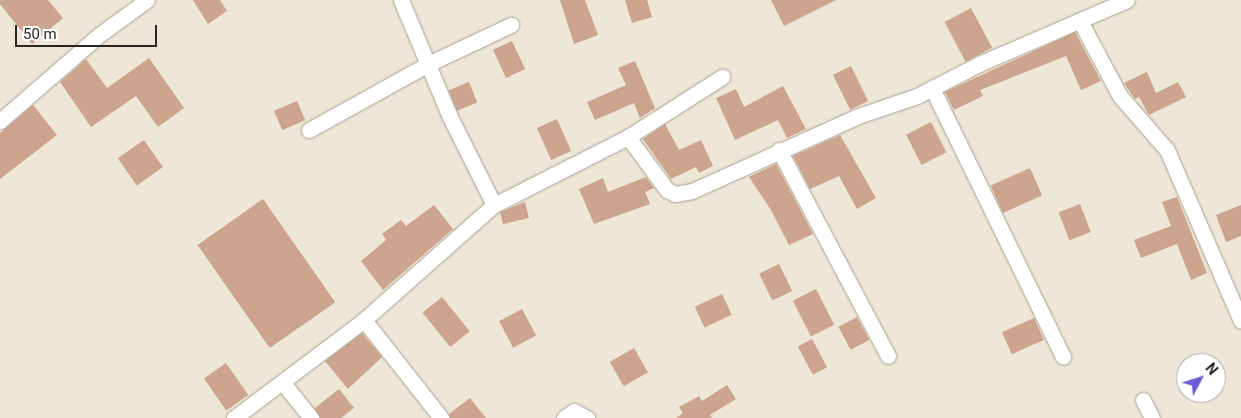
<!DOCTYPE html>
<html>
<head>
<meta charset="utf-8">
<style>
	body { margin:0 }
	#map { position:relative; width:1241px; height:418px; overflow:hidden; background:#eee6d6; font-family:Roboto,sans-serif }
	div>[style] { position:absolute }
	[style*='--x'] { left:calc(var(--x)*1px); top:calc(var(--y)*1px); width:calc(var(--w)*1px); rotate:calc(var(--a)*1deg) }
	.building>* { inset:0; background:#cda48d; transform-origin:0 0 }
	.roads { filter:drop-shadow(0 0 1px #a9a193) drop-shadow(0 0 1px #a9a193) }
	.street>* { height:15px; margin:-7.5px; padding:0 7.5px; transform-origin:7.5px; border-radius:7.5px; background:#fff }
	span { translate:-50% -50%; white-space:nowrap; text-align:center; line-height:1.15; -webkit-text-stroke:5px #fff; paint-order:stroke }
	.north { position:absolute; left:1176px; top:353px; width:50px; height:50px; box-sizing:border-box; background:#fff; border:1px solid #a9a8a6; border-radius:50%; rotate:50deg; font-size:14px; font-weight:700; line-height:20px; text-align:center; color:#292520 }
	.north::after { content:''; display:block; margin:auto; width:18px; height:22px; background:#695cd5; clip-path:polygon(50% 0,100% 100%,50% 72%,0 100%) }
	.scale { position:absolute; left:15px; top:25px; width:142px; height:22px; box-sizing:border-box; border:2px solid #292520; border-top:0; padding-left:6px; font-size:15px; line-height:18px; white-space:nowrap; color:#292520; -webkit-text-stroke:4px #fff; paint-order:stroke }
</style>
</head>
<body>
<div id="map">
	<div class="building">
		<i style="clip-path:polygon(0 0,48px 0,63px 18px,32px 44px,0 4px)"></i>
		<i style="clip-path:polygon(193px 0,220px 0,227px 11px,208px 24px)"></i>
		<i style="clip-path:polygon(560px 0,585px 0,598px 35px,574px 44px)"></i>
		<i style="clip-path:polygon(625px 0,647px 0,652px 17px,632px 23px)"></i>
		<i style="clip-path:polygon(771px 0,836px 0,784px 26px)"></i>
		<i style="left:971px;top:8px;width:45px;height:30px;rotate:62deg"></i>
		<i style="clip-path:polygon(1075px 32px,1101px 81px,1081px 90px,1066px 56px,980px 90px,983px 96px,954px 110px,945px 92px)"></i>
		<i style="left:512px;top:41px;width:31px;height:21px;rotate:65deg"></i>
		<i style="clip-path:polygon(149px 58px,184px 108px,158px 127px,136px 96px,91px 127px,60px 82px,86px 59px,107px 88px)"></i>
		<i style="clip-path:polygon(635px 61px,655px 108px,640px 118px,634px 103px,595px 120px,587px 102px,626px 85px,618px 68px)"></i>
		<i style="left:851px;top:66px;width:39px;height:20px;rotate:64deg"></i>
		<i style="clip-path:polygon(1147px 72px,1156px 93px,1178px 82px,1186px 97px,1149px 115px,1139px 97px,1135px 99px,1124px 83px)"></i>
		<i style="left:469px;top:82px;width:22px;height:22px;rotate:68deg"></i>
		<i style="clip-path:polygon(783px 86px,806px 129px,787px 138px,778px 120px,735px 140px,716px 98px,736px 89px,744px 107px)"></i>
		<i style="left:297px;top:101px;width:21px;height:25px;rotate:67deg"></i>
		<i style="clip-path:polygon(33px 105px,57px 135px,0 179px,0 133px)"></i>
		<i style="left:557px;top:119px;width:35px;height:22px;rotate:66deg"></i>
		<i style="left:931px;top:122px;width:34px;height:28px;rotate:63deg"></i>
		<i style="clip-path:polygon(665px 124px,679px 150px,701px 140px,713px 166px,699px 173px,696px 167px,671px 179px,643px 139px)"></i>
		<i style="clip-path:polygon(840px 135px,876px 198px,857px 209px,839px 176px,810px 189px,793px 156px)"></i>
		<i style="left:144px;top:140px;width:33px;height:32px;rotate:55deg"></i>
		<i style="clip-path:polygon(776px 164px,813px 234px,789px 245px,771px 210px,749px 177px)"></i>
		<i style="left:1030px;top:168px;width:30px;height:43px;rotate:66deg"></i>
		<i style="clip-path:polygon(646px 177px,654px 188px,645px 192px,650px 204px,594px 224px,579px 189px,603px 178px,608px 192px)"></i>
		<i style="clip-path:polygon(1177px 197px,1207px 273px,1191px 280px,1177px 244px,1141px 258px,1134px 240px,1171px 226px,1162px 202px)"></i>
		<i style="left:263px;top:199px;width:126px;height:80px;rotate:55deg"></i>
		<i style="clip-path:polygon(525px 202px,529px 218px,503px 224px,500px 212px)"></i>
		<i style="left:1080px;top:204px;width:30px;height:23px;rotate:69deg"></i>
		<i style="clip-path:polygon(434px 205px,453px 229px,383px 290px,361px 261px,386px 240px,382px 234px,401px 220px,406px 226px)"></i>
		<i style="clip-path:polygon(1241px 205px,1241px 236px,1226px 242px,1216px 215px)"></i>
		<i style="left:779px;top:264px;width:30px;height:22px;rotate:64deg"></i>
		<i style="left:816px;top:289px;width:40px;height:26px;rotate:63deg"></i>
		<i style="left:722px;top:294px;width:23px;height:30px;rotate:65deg"></i>
		<i style="left:442px;top:297px;width:44px;height:25px;rotate:51deg"></i>
		<i style="left:522px;top:309px;width:30px;height:26px;rotate:62deg"></i>
		<i style="left:857px;top:317px;width:26px;height:21px;rotate:62deg"></i>
		<i style="left:1034px;top:318px;width:24px;height:35px;rotate:66deg"></i>
		<i style="clip-path:polygon(362px 333px,382px 357px,348px 389px,325px 361px)"></i>
		<i style="left:812px;top:339px;width:32px;height:16px;rotate:62deg"></i>
		<i style="left:634px;top:348px;width:28px;height:28px;rotate:60deg"></i>
		<i style="left:226px;top:363px;width:39px;height:27px;rotate:55deg"></i>
		<i style="clip-path:polygon(727px 385px,736px 399px,710px 415px,712px 418px,676px 418px,683px 413px,679px 407px,699px 396px,702px 401px)"></i>
		<i style="clip-path:polygon(339px 389px,354px 408px,341px 418px,320px 418px,315px 408px)"></i>
		<i style="clip-path:polygon(470px 398px,486px 418px,450px 418px,449px 414px)"></i>
	</div>
	<div class="roads">
		<div class="street">
			<i style="--x:401;--y:0;--w:127;--a:67.3"></i>
			<i style="--x:450;--y:117;--w:98;--a:63.4"></i>
			<i style="--x:1080;--y:21;--w:85;--a:61.9"></i>
			<i style="--x:1120;--y:96;--w:72;--a:49"></i>
			<i style="--x:1167;--y:150;--w:186;--a:66.6"></i>
			<i style="--x:932;--y:88;--w:299;--a:64"></i>
			<i style="--x:0;--y:121;--w:131;--a:-41"></i>
			<i style="--x:99;--y:35;--w:59;--a:-36.1"></i>
			<i style="--x:309;--y:130;--w:136;--a:-29"></i>
			<i style="--x:428;--y:64;--w:92;--a:-25.2"></i>
			<i style="--x:628;--y:137;--w:112;--a:-32.6"></i>
			<i style="--x:779;--y:150;--w:233;--a:62.1"></i>
			<i style="--x:364;--y:320;--w:125;--a:51.8"></i>
			<i style="--x:283;--y:383;--w:45;--a:51.3"></i>
			<i style="--x:1143;--y:400;--w:20;--a:63"></i>
			<i style="--x:234;--y:418;--w:163;--a:-37"></i>
			<i style="--x:364;--y:320;--w:174;--a:-41.5"></i>
			<i style="--x:494;--y:205;--w:150;--a:-26.9"></i>
			<i style="--x:628;--y:137;--w:66;--a:53.7"></i>
			<i style="--x:667;--y:190;--w:9;--a:27"></i>
			<i style="--x:675;--y:194;--w:17;--a:-10"></i>
			<i style="--x:692;--y:191;--w:182;--a:-24.3"></i>
			<i style="--x:858;--y:116;--w:62;--a:-18.7"></i>
			<i style="--x:917;--y:96;--w:70;--a:-27.3"></i>
			<i style="--x:979;--y:64;--w:161;--a:-23.4"></i>
			<i style="--x:564;--y:418;--w:12;--a:-35"></i>
			<i style="--x:574;--y:411;--w:15;--a:28"></i>
		</div>
	</div>
	<div class="north">N</div>
	<div class="scale">50 m</div>
</div>
</body>
</html>
